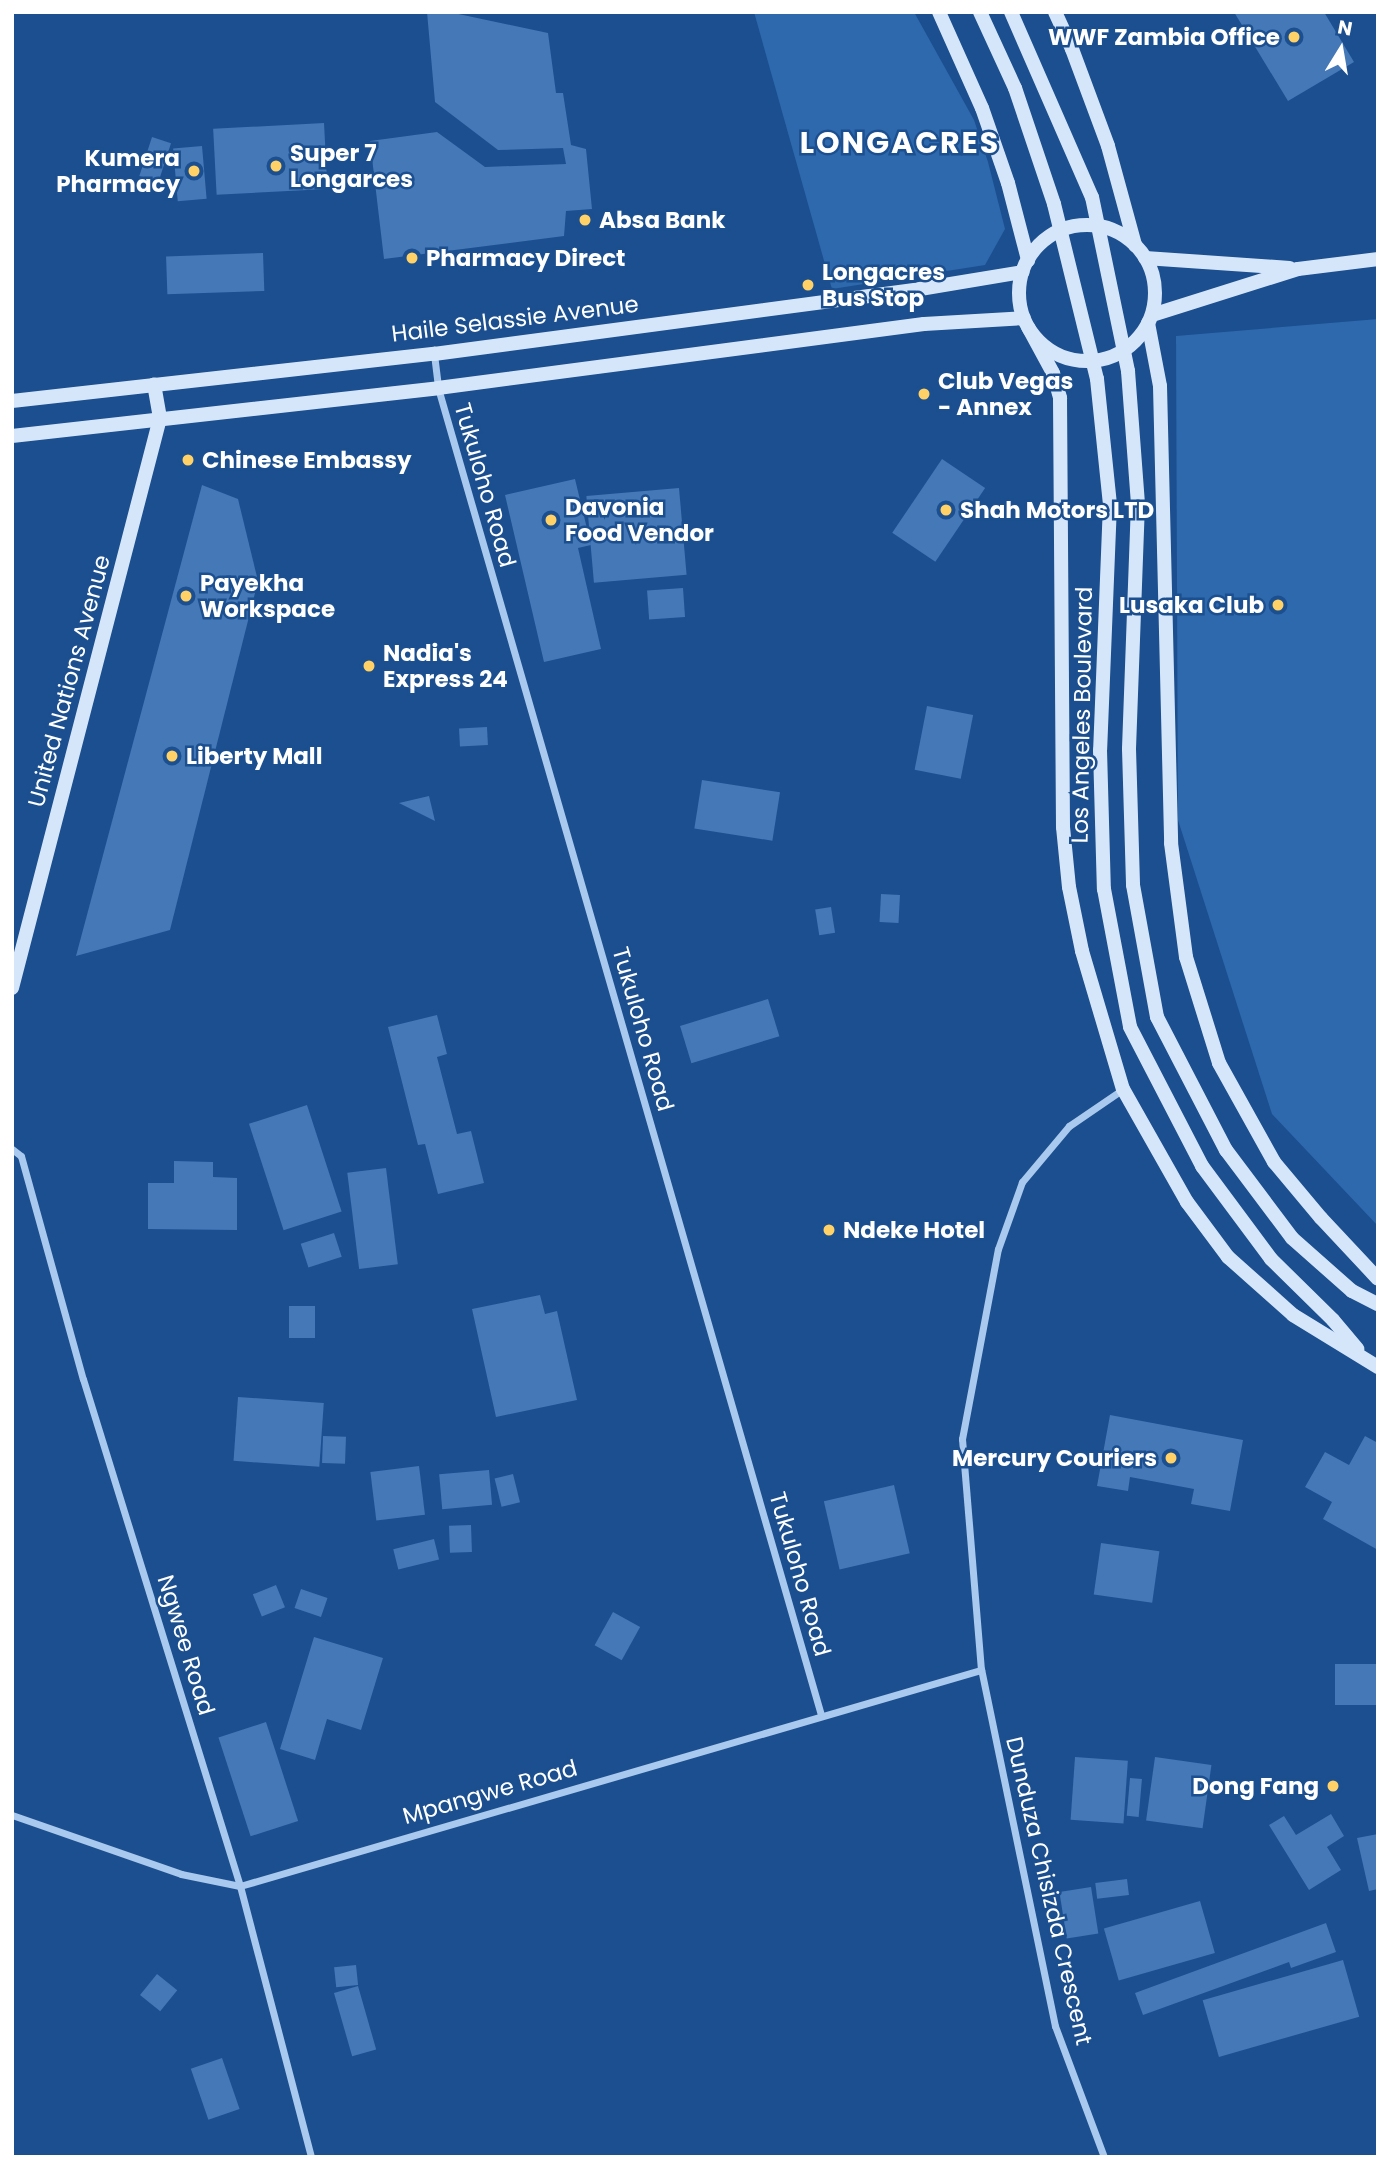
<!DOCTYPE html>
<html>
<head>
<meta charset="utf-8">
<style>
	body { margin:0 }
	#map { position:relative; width:1390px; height:2169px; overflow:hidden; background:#1b4f8f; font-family:Poppins,sans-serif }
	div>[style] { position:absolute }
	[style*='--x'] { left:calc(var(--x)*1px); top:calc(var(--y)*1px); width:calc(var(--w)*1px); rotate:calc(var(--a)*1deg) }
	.green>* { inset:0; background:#2e69ad }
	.building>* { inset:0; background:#4478b7; transform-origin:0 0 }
	.minor>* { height:7px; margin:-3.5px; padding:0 3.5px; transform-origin:3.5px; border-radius:3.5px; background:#a9c9ee }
	.secondary>* { height:14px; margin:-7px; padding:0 7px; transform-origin:7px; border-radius:7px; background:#d6e6fa }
	.secondary>.ring { margin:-7px; padding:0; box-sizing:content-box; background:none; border:14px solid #d6e6fa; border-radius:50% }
	.secondary-bridge>* { height:14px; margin:-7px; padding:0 7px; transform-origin:7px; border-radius:7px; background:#d6e6fa }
	.dots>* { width:19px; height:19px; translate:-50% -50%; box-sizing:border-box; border:4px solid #1b4f8f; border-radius:50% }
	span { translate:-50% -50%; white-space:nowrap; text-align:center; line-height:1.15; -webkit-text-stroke:5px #1b4f8f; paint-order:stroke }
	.poi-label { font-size:23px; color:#fff; font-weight:700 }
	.right { translate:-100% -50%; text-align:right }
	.left { translate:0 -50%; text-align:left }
	.street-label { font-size:23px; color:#fff }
	.district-label { font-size:30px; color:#fff; font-weight:700; letter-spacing:2px }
	.frame { position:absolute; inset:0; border:14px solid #fff; pointer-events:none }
	.north { position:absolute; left:1306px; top:14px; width:70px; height:70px; -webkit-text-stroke:5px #1b4f8f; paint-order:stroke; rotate:11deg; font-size:19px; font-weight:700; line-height:28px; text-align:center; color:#fff }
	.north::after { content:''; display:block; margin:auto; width:24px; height:32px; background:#fff; clip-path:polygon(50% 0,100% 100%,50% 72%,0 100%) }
</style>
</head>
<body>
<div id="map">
	<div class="green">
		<i style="clip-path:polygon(754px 12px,914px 12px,974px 120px,988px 162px,1005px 229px,985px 265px,832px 289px)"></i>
		<i style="clip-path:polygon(1378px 319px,1378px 1226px,1272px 1114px,1178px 820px,1176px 336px)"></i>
	</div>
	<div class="building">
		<i style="clip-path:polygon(427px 12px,449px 12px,548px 33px,556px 93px,563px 93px,571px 145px,586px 149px,592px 209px,566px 211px,564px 236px,384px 259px,370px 141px,437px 132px,485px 167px,566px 164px,563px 148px,498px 150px,435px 102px)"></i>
		<i style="clip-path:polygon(1234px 12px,1324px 12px,1354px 62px,1288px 101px)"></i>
		<i style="left:324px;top:123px;width:66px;height:111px;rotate:87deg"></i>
		<i style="left:152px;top:137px;width:20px;height:41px;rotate:18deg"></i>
		<i style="left:202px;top:146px;width:53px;height:29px;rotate:85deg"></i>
		<i style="left:263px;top:253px;width:38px;height:97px;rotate:88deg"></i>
		<i style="left:942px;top:459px;width:52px;height:89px;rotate:34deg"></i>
		<i style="clip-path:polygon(575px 479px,591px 545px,578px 548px,601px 649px,544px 662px,505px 495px)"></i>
		<i style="clip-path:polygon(202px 485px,238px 499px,258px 581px,170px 930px,76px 956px)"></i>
		<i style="left:679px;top:488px;width:87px;height:93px;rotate:85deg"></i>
		<i style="left:683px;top:588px;width:29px;height:36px;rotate:86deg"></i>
		<i style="left:927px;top:706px;width:47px;height:65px;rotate:11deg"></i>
		<i style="left:487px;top:727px;width:18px;height:28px;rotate:87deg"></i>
		<i style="left:702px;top:780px;width:79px;height:49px;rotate:9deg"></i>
		<i style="clip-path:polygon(429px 796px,435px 821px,399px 803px)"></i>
		<i style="left:881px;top:894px;width:19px;height:28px;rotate:3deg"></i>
		<i style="left:831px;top:907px;width:26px;height:16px;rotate:81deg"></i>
		<i style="left:768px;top:999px;width:39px;height:92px;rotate:73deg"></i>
		<i style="clip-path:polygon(437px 1015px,447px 1054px,437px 1057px,457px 1134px,471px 1131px,484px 1183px,438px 1194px,425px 1144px,418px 1145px,388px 1027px)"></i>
		<i style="left:307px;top:1105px;width:112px;height:61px;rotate:72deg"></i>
		<i style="clip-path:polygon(174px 1161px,213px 1162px,213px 1177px,237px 1178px,237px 1230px,148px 1229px,148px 1183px,174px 1183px)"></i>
		<i style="left:386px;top:1168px;width:97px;height:39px;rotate:83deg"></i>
		<i style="left:334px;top:1233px;width:25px;height:35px;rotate:72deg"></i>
		<i style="clip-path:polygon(540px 1295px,545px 1314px,557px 1311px,577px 1400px,496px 1417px,472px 1309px)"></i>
		<i style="left:289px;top:1306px;width:26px;height:32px"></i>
		<i style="left:238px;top:1397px;width:86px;height:64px;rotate:4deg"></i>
		<i style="clip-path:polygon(1110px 1415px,1243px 1440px,1230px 1511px,1191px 1504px,1194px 1489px,1130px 1477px,1128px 1491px,1097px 1486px)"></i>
		<i style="left:323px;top:1436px;width:23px;height:27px;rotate:2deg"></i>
		<i style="clip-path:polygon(1365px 1436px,1378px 1443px,1378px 1550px,1323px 1519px,1332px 1502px,1305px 1487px,1325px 1452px,1349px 1465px)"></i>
		<i style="left:419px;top:1466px;width:49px;height:49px;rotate:83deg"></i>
		<i style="left:489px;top:1470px;width:35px;height:50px;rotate:85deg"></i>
		<i style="left:513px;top:1474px;width:29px;height:19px;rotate:76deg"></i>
		<i style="left:894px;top:1485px;width:70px;height:72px;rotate:77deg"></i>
		<i style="left:471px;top:1525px;width:27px;height:22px;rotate:88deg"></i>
		<i style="left:434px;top:1539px;width:21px;height:42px;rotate:76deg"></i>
		<i style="left:1101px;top:1543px;width:59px;height:52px;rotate:8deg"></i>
		<i style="left:276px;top:1585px;width:24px;height:25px;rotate:68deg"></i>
		<i style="left:301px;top:1589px;width:28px;height:20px;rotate:19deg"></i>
		<i style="left:613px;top:1612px;width:31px;height:38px;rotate:29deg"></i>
		<i style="clip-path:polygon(314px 1637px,383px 1658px,361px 1730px,327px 1719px,315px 1760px,280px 1749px)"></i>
		<i style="left:1378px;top:1664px;width:41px;height:43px;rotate:90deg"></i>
		<i style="left:266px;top:1722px;width:104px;height:50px;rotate:72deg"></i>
		<i style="left:1075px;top:1757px;width:53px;height:63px;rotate:4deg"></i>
		<i style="left:1155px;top:1757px;width:57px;height:64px;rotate:8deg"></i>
		<i style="left:1130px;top:1778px;width:12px;height:38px;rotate:5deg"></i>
		<i style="clip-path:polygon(1331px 1814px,1344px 1836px,1327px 1847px,1341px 1870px,1309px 1890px,1269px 1825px,1284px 1816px,1296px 1835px)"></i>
		<i style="clip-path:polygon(1378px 1834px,1378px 1889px,1369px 1891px,1357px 1838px)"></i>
		<i style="left:1127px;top:1879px;width:16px;height:32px;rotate:83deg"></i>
		<i style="left:1091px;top:1887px;width:47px;height:32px;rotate:81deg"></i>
		<i style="left:1200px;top:1901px;width:54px;height:100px;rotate:74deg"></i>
		<i style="clip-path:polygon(1326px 1923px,1336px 1952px,1291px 1968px,1289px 1962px,1143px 2015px,1135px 1993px)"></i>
		<i style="left:1343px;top:1960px;width:59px;height:146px;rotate:74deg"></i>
		<i style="left:356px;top:1965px;width:20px;height:22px;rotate:84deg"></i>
		<i style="left:157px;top:1974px;width:26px;height:27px;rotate:39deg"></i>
		<i style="left:358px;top:1986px;width:66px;height:25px;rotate:74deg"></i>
		<i style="left:222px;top:2058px;width:54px;height:33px;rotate:71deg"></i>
	</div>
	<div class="minor">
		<i style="--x:434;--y:354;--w:34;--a:83"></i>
		<i style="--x:438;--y:388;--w:1381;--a:73.9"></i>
		<i style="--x:12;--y:1149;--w:11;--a:38"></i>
		<i style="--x:21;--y:1156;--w:231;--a:74.5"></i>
		<i style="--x:83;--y:1379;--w:531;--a:72.79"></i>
		<i style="--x:240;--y:1886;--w:280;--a:75.3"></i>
		<i style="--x:12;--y:1815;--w:179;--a:19.2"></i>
		<i style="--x:181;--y:1874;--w:60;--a:11.5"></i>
		<i style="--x:240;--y:1886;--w:772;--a:-16.25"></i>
		<i style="--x:1104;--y:2157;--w:140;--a:-110.5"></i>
		<i style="--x:1055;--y:2026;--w:364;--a:-101.7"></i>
		<i style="--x:981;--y:1670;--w:232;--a:-94.7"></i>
		<i style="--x:962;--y:1439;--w:193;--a:-79.3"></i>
		<i style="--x:998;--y:1249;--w:71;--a:-70.3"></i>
		<i style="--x:1022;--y:1182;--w:73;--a:-50"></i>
		<i style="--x:1069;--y:1126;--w:65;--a:-34.4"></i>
	</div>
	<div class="secondary">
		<i style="--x:939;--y:12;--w:105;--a:65.9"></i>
		<i style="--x:982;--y:108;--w:79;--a:70.9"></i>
		<i style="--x:1008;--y:183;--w:80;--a:75.4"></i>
		<i style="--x:980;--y:12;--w:84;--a:65.3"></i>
		<i style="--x:1015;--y:88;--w:122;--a:71.4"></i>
		<i style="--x:1011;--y:12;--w:202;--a:66.4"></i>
		<i style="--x:1055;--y:12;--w:41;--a:65.3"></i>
		<i style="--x:1072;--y:49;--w:103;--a:69.6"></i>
		<i style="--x:1108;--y:146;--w:103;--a:74.7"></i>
		<i class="ring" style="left:1019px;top:225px;width:122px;height:122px"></i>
		<i style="--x:1145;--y:258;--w:145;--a:3.9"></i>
		<i style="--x:1152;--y:315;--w:153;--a:-17.5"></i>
		<i style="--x:1298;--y:269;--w:81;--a:-7.1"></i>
		<i style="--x:1148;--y:323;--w:64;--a:79.2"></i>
		<i style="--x:1160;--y:386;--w:457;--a:88.6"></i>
		<i style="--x:1171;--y:843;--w:115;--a:82.5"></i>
		<i style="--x:1186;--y:957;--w:111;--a:72.7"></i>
		<i style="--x:1219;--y:1063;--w:113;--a:60.9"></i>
		<i style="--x:1274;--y:1162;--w:73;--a:50"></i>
		<i style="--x:1321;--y:1218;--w:83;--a:46.9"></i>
		<i style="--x:1028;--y:327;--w:52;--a:61.5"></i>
		<i style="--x:1053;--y:373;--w:26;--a:74"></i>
		<i style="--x:1060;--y:398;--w:429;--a:89.6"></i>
		<i style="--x:1063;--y:827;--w:60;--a:84.3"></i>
		<i style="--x:1069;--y:887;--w:65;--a:78.5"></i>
		<i style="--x:1082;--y:951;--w:144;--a:73.5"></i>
		<i style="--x:1123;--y:1089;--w:130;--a:60.5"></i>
		<i style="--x:1187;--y:1202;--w:69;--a:53.3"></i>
		<i style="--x:1228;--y:1257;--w:87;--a:41.7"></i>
		<i style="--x:1293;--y:1315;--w:100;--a:31.5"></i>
		<i style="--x:1128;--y:371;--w:132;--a:85.7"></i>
		<i style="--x:1138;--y:503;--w:246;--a:92.1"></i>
		<i style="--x:1129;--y:749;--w:136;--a:88.3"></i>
		<i style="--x:1133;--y:885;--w:134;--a:79.7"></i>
		<i style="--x:1157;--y:1017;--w:150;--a:62.6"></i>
		<i style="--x:1226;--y:1150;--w:110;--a:53.1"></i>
		<i style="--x:1292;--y:1238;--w:80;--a:41.5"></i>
		<i style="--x:1352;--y:1291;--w:29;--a:27"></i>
		<i style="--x:1097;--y:379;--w:126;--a:84.1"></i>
		<i style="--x:1110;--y:504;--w:246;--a:92.3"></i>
		<i style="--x:1100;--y:750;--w:139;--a:88.4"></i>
		<i style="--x:1104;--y:889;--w:140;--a:79.3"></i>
		<i style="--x:1130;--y:1027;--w:157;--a:62.6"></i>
		<i style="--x:1202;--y:1166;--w:116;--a:53.4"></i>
		<i style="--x:1271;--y:1259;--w:87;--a:44.5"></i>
		<i style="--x:1333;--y:1320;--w:38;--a:50"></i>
		<i style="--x:12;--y:401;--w:425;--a:-6.4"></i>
		<i style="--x:434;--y:354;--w:490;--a:-7.6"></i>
		<i style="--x:920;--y:289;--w:104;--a:-9.4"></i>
		<i style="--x:12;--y:436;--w:429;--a:-6.4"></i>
		<i style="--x:438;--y:388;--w:490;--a:-7.5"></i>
		<i style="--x:924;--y:324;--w:100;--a:-3.4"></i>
		<i style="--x:12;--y:988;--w:589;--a:-75.44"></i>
		<i style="--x:160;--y:418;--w:34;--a:-100"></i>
	</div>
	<div class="secondary-bridge">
		<i style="--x:1092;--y:197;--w:178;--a:78.3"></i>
		<i style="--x:1054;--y:204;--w:180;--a:76.2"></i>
	</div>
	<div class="dots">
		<i style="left:1294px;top:37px;background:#ffd166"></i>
		<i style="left:276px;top:166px;background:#ffd166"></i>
		<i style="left:194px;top:171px;background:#ffd166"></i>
		<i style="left:585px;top:220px;background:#ffd166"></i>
		<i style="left:412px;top:258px;background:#ffd166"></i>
		<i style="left:808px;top:285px;background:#ffd166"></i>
		<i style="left:924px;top:394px;background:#ffd166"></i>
		<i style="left:188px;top:460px;background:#ffd166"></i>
		<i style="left:946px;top:510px;background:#ffd166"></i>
		<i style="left:551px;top:520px;background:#ffd166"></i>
		<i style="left:186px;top:596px;background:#ffd166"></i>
		<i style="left:1278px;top:605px;background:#ffd166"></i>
		<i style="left:369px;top:666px;background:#ffd166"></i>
		<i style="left:172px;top:756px;background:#ffd166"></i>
		<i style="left:829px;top:1230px;background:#ffd166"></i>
		<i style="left:1171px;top:1458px;background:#ffd166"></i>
		<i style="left:1333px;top:1786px;background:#ffd166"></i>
	</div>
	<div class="poi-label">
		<span class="right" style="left:1280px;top:37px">WWF Zambia Office</span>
		<span class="left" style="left:290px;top:166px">Super 7<br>Longarces</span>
		<span class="right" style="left:180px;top:171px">Kumera<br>Pharmacy</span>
		<span class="left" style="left:599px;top:220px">Absa Bank</span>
		<span class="left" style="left:426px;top:258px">Pharmacy Direct</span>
		<span class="left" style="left:822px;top:285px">Longacres<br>Bus Stop</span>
		<span class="left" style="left:938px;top:394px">Club Vegas<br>- Annex</span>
		<span class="left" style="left:202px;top:460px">Chinese Embassy</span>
		<span class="left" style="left:565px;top:520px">Davonia<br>Food Vendor</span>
		<span class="left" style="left:960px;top:510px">Shah Motors LTD</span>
		<span class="left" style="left:200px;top:596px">Payekha<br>Workspace</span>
		<span class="right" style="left:1264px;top:605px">Lusaka Club</span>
		<span class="left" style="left:383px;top:666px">Nadia's<br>Express 24</span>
		<span class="left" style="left:186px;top:756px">Liberty Mall</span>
		<span class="left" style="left:843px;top:1230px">Ndeke Hotel</span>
		<span class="right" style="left:1157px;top:1458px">Mercury Couriers</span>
		<span class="right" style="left:1319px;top:1786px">Dong Fang</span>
	</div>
	<div class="street-label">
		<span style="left:515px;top:319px;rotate:-7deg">Haile Selassie Avenue</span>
		<span style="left:485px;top:485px;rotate:74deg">Tukuloho Road</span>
		<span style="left:69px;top:681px;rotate:-75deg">United Nations Avenue</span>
		<span style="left:1082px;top:715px;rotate:-89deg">Los Angeles Boulevard</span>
		<span style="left:643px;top:1029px;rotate:74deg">Tukuloho Road</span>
		<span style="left:800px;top:1574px;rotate:74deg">Tukuloho Road</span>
		<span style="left:186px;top:1645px;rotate:73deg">Ngwee Road</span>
		<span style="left:490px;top:1792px;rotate:-16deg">Mpangwe Road</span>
		<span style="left:1049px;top:1891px;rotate:77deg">Dunduza Chisizda Crescent</span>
	</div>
	<div class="district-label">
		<span style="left:900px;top:143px">LONGACRES</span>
	</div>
	<div class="frame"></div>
	<div class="north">N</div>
</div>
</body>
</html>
